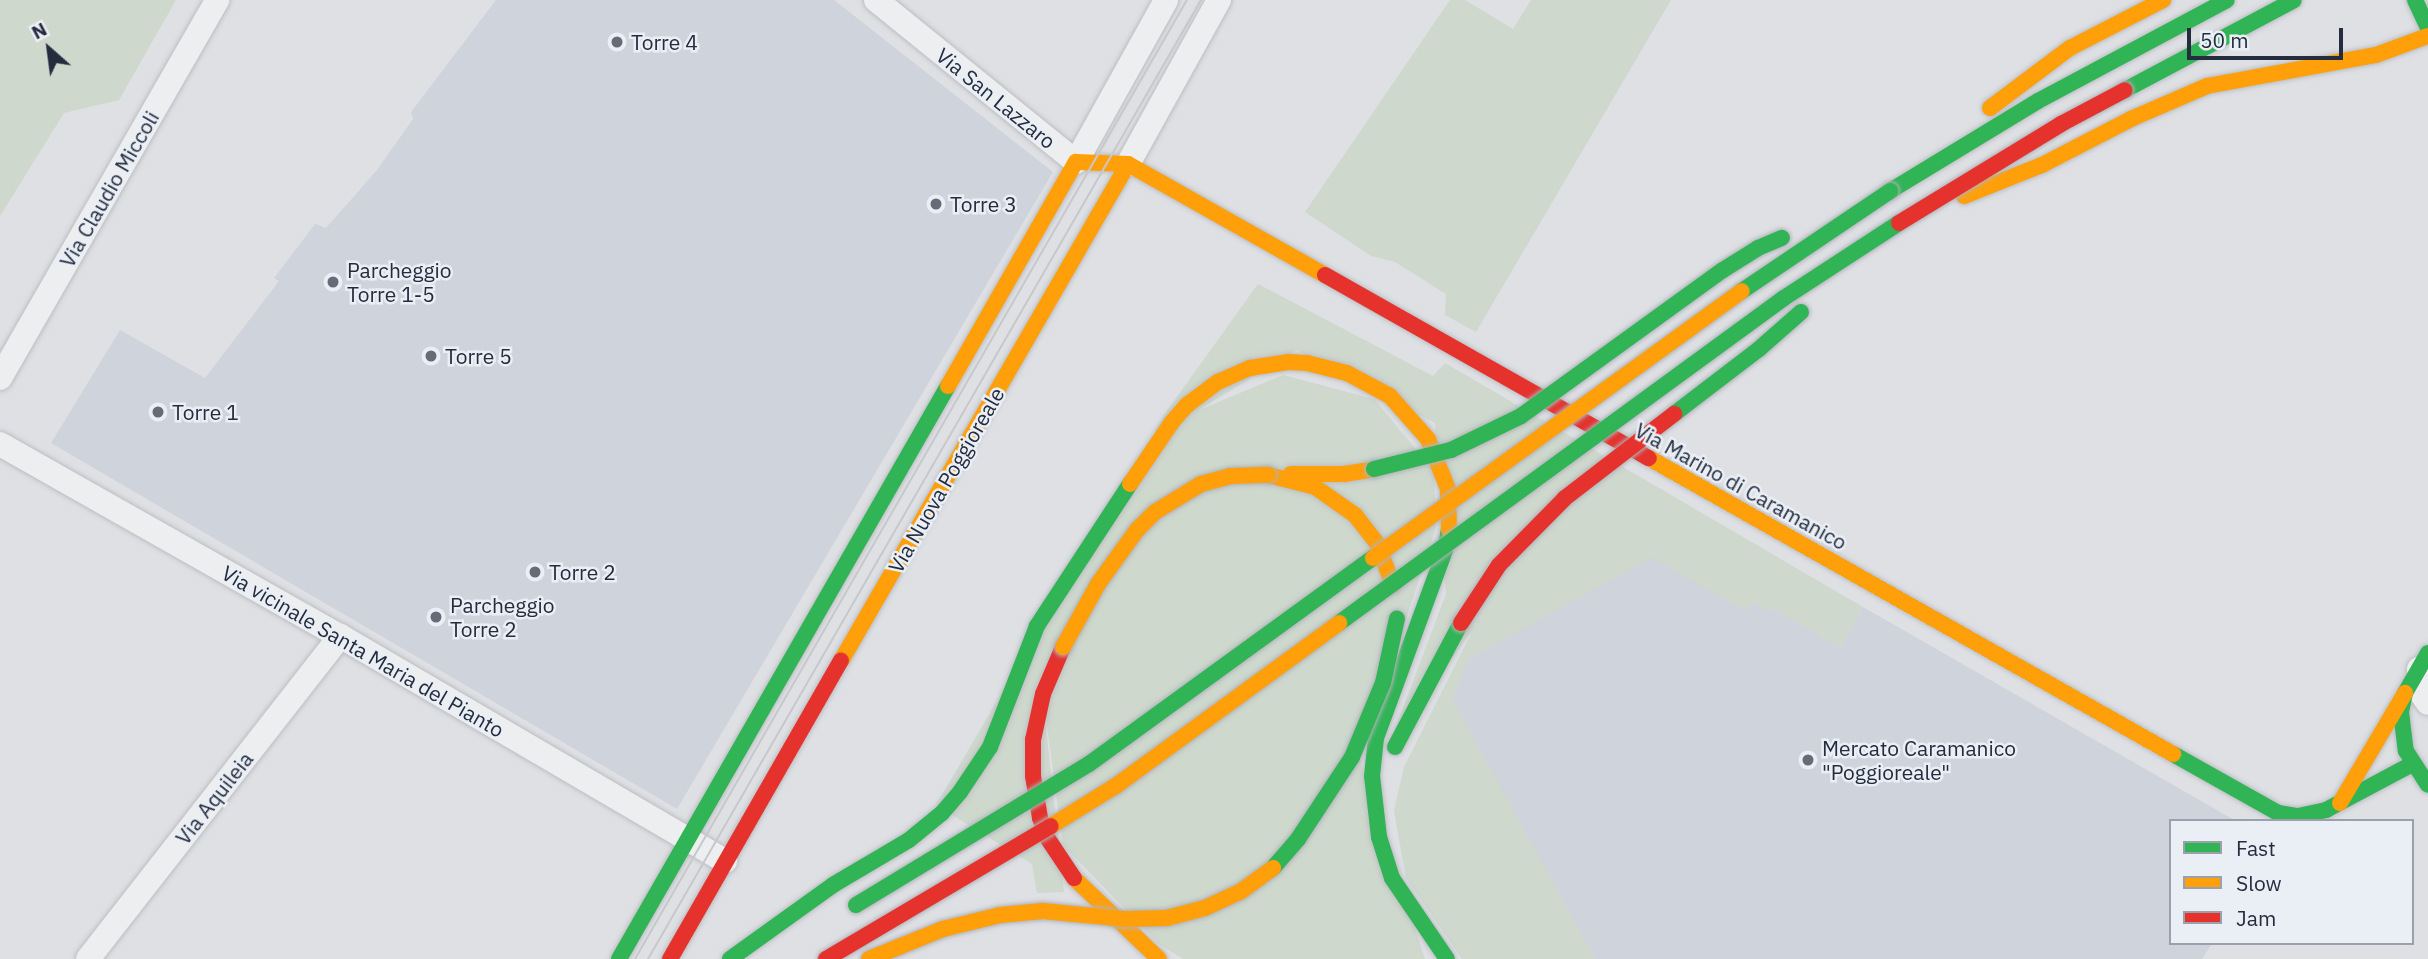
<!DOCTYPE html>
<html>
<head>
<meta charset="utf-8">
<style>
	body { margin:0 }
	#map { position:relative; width:2428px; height:959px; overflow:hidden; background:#dee0e4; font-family:"IBM Plex Sans",sans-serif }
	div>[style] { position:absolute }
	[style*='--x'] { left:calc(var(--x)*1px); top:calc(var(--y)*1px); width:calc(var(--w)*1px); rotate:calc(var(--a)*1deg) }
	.built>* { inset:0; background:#cfd3db }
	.green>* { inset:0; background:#ced8cd }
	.roads { filter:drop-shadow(0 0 2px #bcbec2) drop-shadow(0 0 2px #bcbec2) }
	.street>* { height:24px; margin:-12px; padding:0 12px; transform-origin:12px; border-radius:12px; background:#edeef0 }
	.fast>* { height:16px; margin:-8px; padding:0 8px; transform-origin:8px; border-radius:8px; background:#30b455 }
	.slow>* { height:16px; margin:-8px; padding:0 8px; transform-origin:8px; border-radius:8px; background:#ff9f0a }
	.jam>* { height:16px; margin:-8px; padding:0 8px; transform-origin:8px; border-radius:8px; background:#e5322d }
	.tram>* { height:2px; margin:-1px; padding:0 1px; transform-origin:1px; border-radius:1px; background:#c6c8cb }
	.bridges { filter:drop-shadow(0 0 2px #b0b3b9) drop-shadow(0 0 2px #b0b3b9) }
	.fast-bridge>* { height:16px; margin:-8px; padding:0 8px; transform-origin:8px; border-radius:8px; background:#30b455 }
	.slow-bridge>* { height:16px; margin:-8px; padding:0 8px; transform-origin:8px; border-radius:8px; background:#ff9f0a }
	.jam-bridge>* { height:16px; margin:-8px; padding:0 8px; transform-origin:8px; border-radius:8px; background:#e5322d }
	.dots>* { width:19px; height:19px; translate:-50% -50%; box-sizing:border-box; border:4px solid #eaeef5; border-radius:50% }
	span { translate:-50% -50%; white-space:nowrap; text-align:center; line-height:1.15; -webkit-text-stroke:5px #eaeef5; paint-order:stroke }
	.poi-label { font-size:21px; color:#242d3e }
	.left { translate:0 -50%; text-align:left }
	.street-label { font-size:21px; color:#242d3e }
	.legend { position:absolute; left:2169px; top:819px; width:245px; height:126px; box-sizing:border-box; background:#eaeef5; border:2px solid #9ba1ac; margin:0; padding:9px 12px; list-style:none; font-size:21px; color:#242d3e }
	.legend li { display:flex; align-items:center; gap:14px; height:35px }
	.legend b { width:35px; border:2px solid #9ba1ac }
	.north { position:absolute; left:14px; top:14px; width:70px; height:70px; -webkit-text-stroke:5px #eaeef5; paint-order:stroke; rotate:332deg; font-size:19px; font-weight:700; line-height:28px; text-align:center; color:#242d3e }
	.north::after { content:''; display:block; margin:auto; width:24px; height:32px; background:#242d3e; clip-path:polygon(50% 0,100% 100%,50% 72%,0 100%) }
	.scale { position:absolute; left:2187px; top:28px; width:156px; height:32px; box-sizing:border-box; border:4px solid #242d3e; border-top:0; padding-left:9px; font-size:21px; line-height:24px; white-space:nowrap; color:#242d3e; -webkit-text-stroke:5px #eaeef5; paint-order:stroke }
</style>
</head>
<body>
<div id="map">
	<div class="built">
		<i style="clip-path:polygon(496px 0,834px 0,1053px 172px,677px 809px,51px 443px,120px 330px,205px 378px,279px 281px,274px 278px,315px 224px,326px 228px,377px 170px,413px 119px,411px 112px)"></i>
		<i style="clip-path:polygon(1652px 557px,1746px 611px,1752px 603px,1770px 611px,1773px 608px,1841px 648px,1863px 607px,2236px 821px,2171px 821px,2171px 943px,2212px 943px,2202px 959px,1595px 959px,1452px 700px,1468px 659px)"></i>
	</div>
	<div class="green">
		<i style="clip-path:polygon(0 0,176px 0,119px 100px,64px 113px,0 216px)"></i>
		<i style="clip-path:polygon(1450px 0,1465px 0,1513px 29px,1531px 0,1671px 0,1476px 332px,1445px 315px,1446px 294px,1395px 262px,1371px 256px,1305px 212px)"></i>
		<i style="clip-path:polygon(1258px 284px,1433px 376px,1445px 363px,1863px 607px,1841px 648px,1773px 608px,1770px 611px,1752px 603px,1746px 611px,1652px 558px,1468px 659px,1453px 700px,1595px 959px,1462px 959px,1406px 878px,1394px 811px,1404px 767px,1472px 632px,1392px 737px,1446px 594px,1435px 423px,1297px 350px,1197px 411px,1283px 375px,1374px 399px,1434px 471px,1436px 527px,1360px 761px,1425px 959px,1183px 959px,1159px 944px,1063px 845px,1040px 673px,1064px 892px,1037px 893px,1032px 864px,936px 805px,1166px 412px)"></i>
	</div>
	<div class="roads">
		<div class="street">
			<i style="--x:876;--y:0;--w:257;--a:39"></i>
			<i style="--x:1076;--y:162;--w:185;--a:-60.9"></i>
			<i style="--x:1128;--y:164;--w:188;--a:-61"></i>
			<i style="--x:0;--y:378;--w:436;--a:-60.1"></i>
			<i style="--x:0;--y:444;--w:390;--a:29.5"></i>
			<i style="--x:340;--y:636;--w:446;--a:30.3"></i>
			<i style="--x:2419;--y:669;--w:24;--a:85"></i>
			<i style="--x:2421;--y:693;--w:12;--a:55"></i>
			<i style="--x:88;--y:959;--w:410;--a:-52"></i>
		</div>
		<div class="fast">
			<i style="--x:2415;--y:0;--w:31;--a:65"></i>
			<i style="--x:2125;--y:90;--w:191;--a:-28"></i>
			<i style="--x:1890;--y:191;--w:173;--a:-31.3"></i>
			<i style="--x:2038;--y:101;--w:214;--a:-28.1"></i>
			<i style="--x:2428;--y:653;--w:46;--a:119.9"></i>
			<i style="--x:2405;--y:693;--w:19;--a:102"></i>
			<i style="--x:2401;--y:712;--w:39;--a:83"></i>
			<i style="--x:2406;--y:751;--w:40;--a:57.1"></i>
			<i style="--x:1395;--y:747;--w:140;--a:-62"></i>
			<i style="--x:2173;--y:754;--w:120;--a:29.3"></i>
			<i style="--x:2278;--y:813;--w:20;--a:9"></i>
			<i style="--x:2298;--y:816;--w:29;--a:-12"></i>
			<i style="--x:2326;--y:810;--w:98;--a:-28.1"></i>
			<i style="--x:619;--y:959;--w:661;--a:-60.14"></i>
			<i style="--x:730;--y:959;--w:127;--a:-35.7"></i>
			<i style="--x:833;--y:885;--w:88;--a:-30.6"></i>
			<i style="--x:909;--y:840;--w:43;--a:-39.3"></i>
			<i style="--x:942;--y:813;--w:28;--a:-49"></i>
			<i style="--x:960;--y:792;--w:54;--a:-56.3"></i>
			<i style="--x:990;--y:747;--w:130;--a:-68.8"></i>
			<i style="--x:1037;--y:626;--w:170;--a:-56.8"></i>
			<i style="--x:1447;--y:959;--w:98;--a:-124.2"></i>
			<i style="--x:1392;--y:878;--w:43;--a:-107.6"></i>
			<i style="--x:1379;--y:837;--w:61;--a:-96.5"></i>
			<i style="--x:1372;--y:776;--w:38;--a:-84"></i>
			<i style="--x:1376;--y:738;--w:200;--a:-69.8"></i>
			<i style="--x:1445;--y:550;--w:20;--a:-79"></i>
		</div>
		<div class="slow">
			<i style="--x:1990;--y:108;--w:100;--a:-36.9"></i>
			<i style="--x:2070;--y:48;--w:105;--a:-27.3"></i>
			<i style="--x:1964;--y:196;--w:84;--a:-21.7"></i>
			<i style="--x:2042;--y:165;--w:102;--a:-27.3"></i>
			<i style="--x:2133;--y:118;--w:81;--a:-23.4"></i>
			<i style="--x:2207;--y:86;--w:172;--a:-10.4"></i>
			<i style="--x:2376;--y:55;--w:55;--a:-20.1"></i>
			<i style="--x:948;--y:386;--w:258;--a:-60.3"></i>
			<i style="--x:1076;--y:162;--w:52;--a:2.2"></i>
			<i style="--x:1128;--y:164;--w:226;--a:29.4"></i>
			<i style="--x:1649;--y:458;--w:602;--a:29.46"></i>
			<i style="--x:1291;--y:474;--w:53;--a:0"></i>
			<i style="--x:1344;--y:474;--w:30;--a:-9"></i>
			<i style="--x:1268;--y:475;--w:49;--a:14.3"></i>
			<i style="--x:1315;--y:487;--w:49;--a:35"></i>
			<i style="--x:1355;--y:515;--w:36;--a:52"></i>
			<i style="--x:1377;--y:543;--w:45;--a:69.1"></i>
			<i style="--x:1130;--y:484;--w:75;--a:-55.9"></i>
			<i style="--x:1172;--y:422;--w:23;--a:-49"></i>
			<i style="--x:1187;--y:405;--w:39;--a:-37"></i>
			<i style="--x:1218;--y:382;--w:35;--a:-24"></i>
			<i style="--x:1250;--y:368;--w:38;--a:-9"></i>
			<i style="--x:1288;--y:362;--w:19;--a:3"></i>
			<i style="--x:1307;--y:363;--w:41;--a:14"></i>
			<i style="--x:1347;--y:373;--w:49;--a:28.1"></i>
			<i style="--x:1390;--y:396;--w:57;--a:48.5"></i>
			<i style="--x:1428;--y:439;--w:54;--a:68.2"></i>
			<i style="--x:1448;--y:489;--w:41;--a:88.6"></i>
			<i style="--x:841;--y:661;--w:574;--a:-60"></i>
			<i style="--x:2340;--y:803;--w:128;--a:-59.4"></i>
			<i style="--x:1074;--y:878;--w:117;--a:43.6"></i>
		</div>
		<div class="jam">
			<i style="--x:1325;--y:275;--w:372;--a:29.5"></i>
			<i style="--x:1063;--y:647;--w:51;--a:113.1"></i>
			<i style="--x:1043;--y:694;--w:47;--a:102.3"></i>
			<i style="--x:1033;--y:740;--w:36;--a:90"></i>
			<i style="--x:1033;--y:776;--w:43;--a:80.5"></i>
			<i style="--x:1040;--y:818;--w:22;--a:69"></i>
			<i style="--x:1048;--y:839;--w:47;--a:56.3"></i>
			<i style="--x:670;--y:959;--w:344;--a:-60.2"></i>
		</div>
	</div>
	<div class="tram">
		<i style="--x:635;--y:959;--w:1107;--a:-60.08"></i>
		<i style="--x:648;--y:959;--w:1107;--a:-60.03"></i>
	</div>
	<div class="bridges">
		<div class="fast-bridge">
			<i style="--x:1742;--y:291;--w:179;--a:-34"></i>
			<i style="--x:1674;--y:414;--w:107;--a:-37.4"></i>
			<i style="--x:1759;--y:349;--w:56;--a:-41.4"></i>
			<i style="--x:1374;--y:469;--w:79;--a:-13.9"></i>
			<i style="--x:1451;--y:450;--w:78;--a:-25.9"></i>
			<i style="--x:1521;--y:416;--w:249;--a:-35.9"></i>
			<i style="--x:1723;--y:270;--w:41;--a:-32.2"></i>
			<i style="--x:1758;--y:248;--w:26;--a:-23"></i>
			<i style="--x:1339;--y:623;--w:551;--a:-36.14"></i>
			<i style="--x:1784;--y:298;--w:137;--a:-33.1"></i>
			<i style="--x:1273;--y:868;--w:38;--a:-49"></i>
			<i style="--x:1298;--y:839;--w:98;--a:-56.6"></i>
			<i style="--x:1352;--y:757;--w:80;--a:-67.3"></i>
			<i style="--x:1383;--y:683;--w:66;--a:-77.8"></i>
			<i style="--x:856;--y:905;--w:272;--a:-31.2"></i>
			<i style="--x:1089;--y:764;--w:351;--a:-36"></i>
		</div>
		<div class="slow-bridge">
			<i style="--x:1373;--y:558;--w:455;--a:-35.9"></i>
			<i style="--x:1063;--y:647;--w:72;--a:-60.9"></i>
			<i style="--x:1098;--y:584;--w:67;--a:-54.2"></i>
			<i style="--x:1137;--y:530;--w:25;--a:-45"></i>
			<i style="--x:1155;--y:512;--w:54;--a:-31.3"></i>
			<i style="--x:1201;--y:484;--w:30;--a:-15"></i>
			<i style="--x:1230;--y:476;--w:38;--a:-2"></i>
			<i style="--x:1051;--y:826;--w:78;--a:-31.8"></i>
			<i style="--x:1117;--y:785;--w:275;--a:-36.1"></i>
			<i style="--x:869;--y:959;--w:80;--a:-22.1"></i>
			<i style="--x:943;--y:929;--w:59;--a:-13.8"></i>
			<i style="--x:1000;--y:915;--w:43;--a:-5.3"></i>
			<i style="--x:1043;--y:911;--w:81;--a:5.6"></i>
			<i style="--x:1124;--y:919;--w:43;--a:-1.3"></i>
			<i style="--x:1167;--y:918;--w:39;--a:-15"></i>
			<i style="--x:1205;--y:908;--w:38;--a:-25"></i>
			<i style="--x:1240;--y:892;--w:41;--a:-36"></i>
		</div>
		<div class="jam-bridge">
			<i style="--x:1899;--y:223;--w:190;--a:-31.4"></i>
			<i style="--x:2061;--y:124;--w:72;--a:-28"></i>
			<i style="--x:1461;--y:623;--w:69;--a:-56.8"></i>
			<i style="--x:1499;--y:565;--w:94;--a:-45.4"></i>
			<i style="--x:1565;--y:498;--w:138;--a:-37.6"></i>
			<i style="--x:826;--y:959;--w:261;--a:-30.6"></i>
		</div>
	</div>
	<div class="dots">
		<i style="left:617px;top:42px;background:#656c78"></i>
		<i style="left:936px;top:204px;background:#656c78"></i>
		<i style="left:333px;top:282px;background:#656c78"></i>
		<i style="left:431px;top:356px;background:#656c78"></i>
		<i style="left:158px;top:412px;background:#656c78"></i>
		<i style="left:535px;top:572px;background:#656c78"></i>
		<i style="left:436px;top:617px;background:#656c78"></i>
		<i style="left:1808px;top:760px;background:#656c78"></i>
	</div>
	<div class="poi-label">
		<span class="left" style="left:631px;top:42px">Torre 4</span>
		<span class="left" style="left:950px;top:204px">Torre 3</span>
		<span class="left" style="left:347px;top:282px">Parcheggio<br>Torre 1-5</span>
		<span class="left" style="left:445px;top:356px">Torre 5</span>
		<span class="left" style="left:172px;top:412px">Torre 1</span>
		<span class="left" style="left:549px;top:572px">Torre 2</span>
		<span class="left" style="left:450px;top:617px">Parcheggio<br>Torre 2</span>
		<span class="left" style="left:1822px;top:760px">Mercato Caramanico<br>"Poggioreale"</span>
	</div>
	<div class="street-label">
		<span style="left:996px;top:98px;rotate:39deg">Via San Lazzaro</span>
		<span style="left:109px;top:189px;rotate:-60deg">Via Claudio Miccoli</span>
		<span style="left:946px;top:480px;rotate:-60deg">Via Nuova Poggioreale</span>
		<span style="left:1741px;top:486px;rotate:29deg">Via Marino di Caramanico</span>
		<span style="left:363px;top:651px;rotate:30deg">Via vicinale Santa Maria del Pianto</span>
		<span style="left:214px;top:798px;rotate:-52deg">Via Aquileia</span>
	</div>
	<ul class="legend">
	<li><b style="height:9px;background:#30b455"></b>Fast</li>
	<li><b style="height:9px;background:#ff9f0a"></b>Slow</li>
	<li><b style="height:9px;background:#e5322d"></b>Jam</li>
	</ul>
	<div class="north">N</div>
	<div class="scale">50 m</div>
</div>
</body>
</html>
